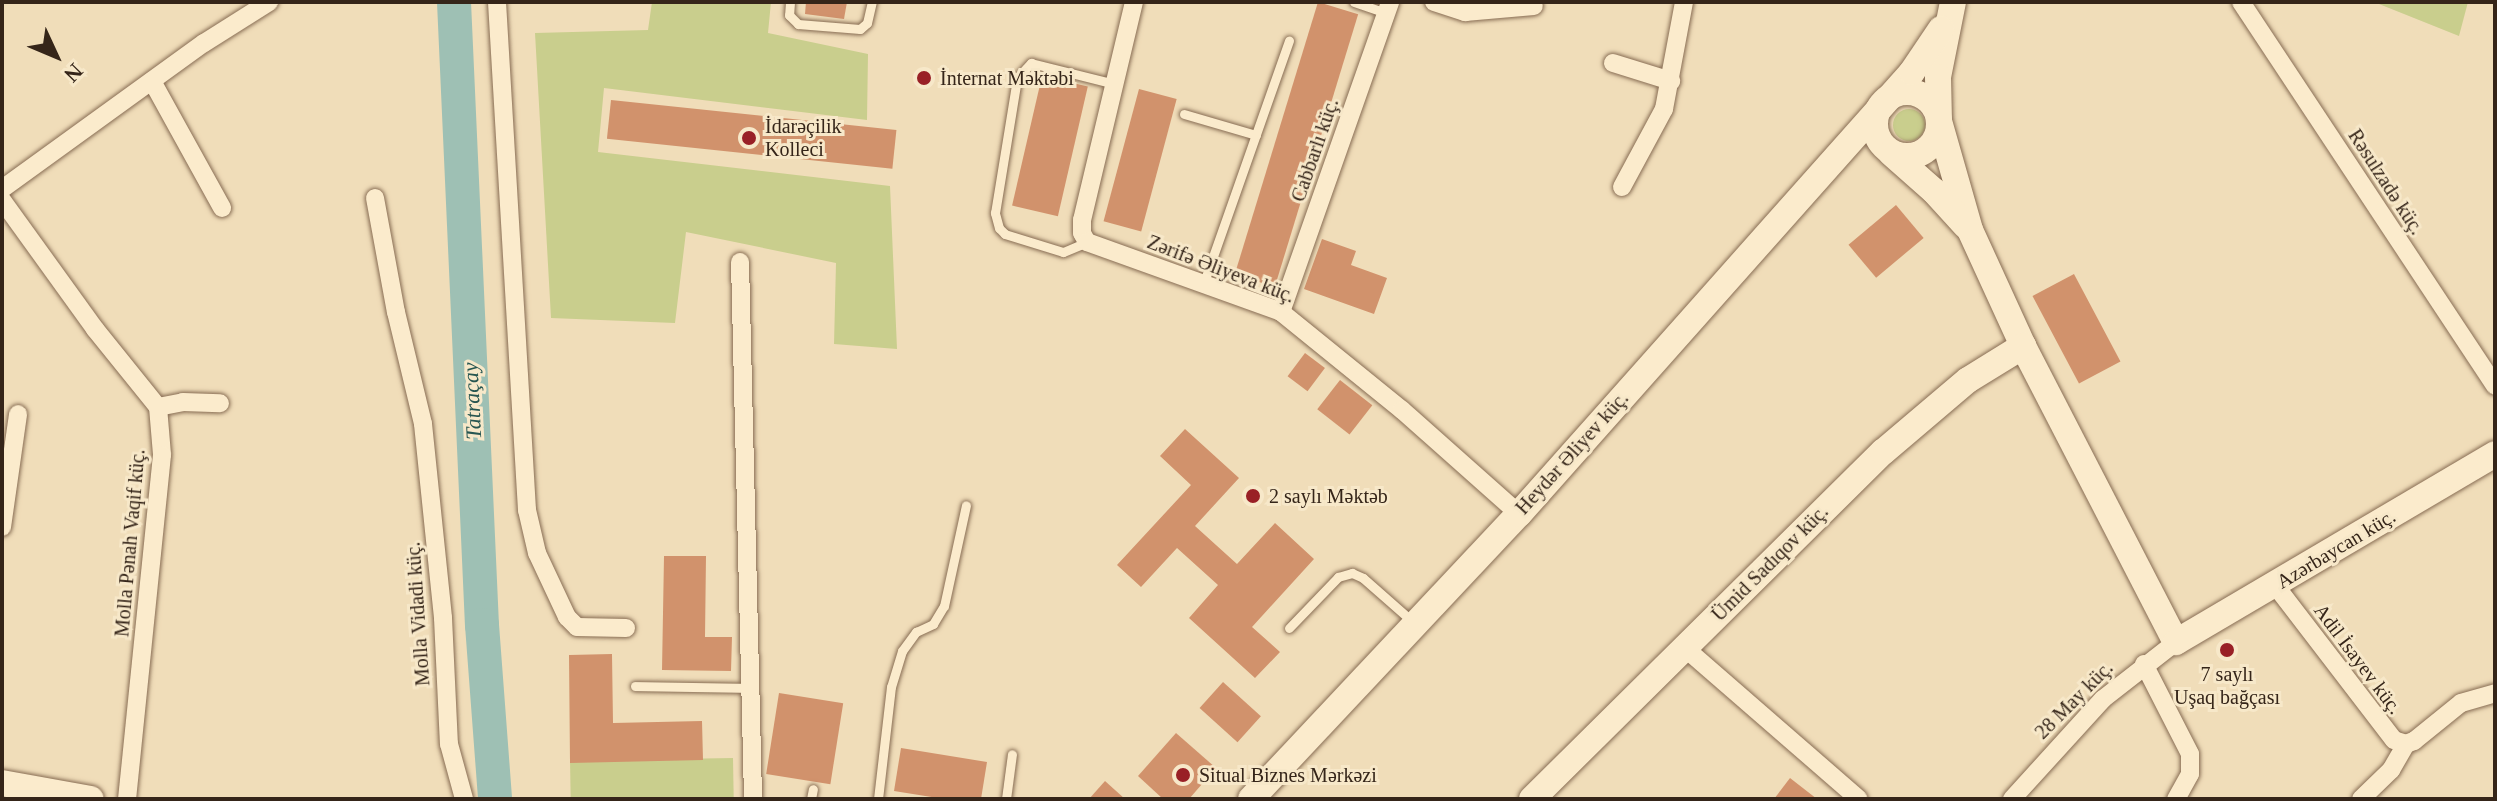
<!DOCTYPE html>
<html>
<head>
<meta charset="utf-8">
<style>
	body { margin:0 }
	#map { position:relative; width:2497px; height:801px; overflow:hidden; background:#f0ddb9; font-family:"Times New Roman",serif }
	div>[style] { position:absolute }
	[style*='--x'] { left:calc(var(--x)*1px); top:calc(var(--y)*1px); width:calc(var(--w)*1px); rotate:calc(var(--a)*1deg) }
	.green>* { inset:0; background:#c9ce8d; transform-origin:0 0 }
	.round { border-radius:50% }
	.river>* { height:34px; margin:-17px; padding:0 17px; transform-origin:17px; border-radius:17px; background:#9ec0b4 }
	.building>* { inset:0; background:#d1926c; transform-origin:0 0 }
	.roads { filter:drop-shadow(0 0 2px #876c53) drop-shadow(0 0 2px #876c53) }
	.service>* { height:9px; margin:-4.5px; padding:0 4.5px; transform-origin:4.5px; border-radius:4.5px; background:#fbebcc }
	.minor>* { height:18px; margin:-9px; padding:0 9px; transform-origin:9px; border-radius:9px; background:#fbebcc }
	.secondary>* { height:26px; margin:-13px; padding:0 13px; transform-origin:13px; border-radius:13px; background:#fbebcc }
	.secondary>.ring { margin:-13px; padding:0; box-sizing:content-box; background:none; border:26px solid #fbebcc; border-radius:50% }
	.dots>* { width:22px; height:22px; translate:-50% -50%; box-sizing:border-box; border:4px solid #f7e8c9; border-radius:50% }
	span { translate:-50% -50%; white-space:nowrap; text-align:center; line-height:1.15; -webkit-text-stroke:6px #f7e8c9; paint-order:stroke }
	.poi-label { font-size:20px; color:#352519 }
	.left { translate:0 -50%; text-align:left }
	.street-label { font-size:20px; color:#352519 }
	.water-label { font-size:22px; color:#275651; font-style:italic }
	.frame { position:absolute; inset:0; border:4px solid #352519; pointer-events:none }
	.north { position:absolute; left:16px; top:16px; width:80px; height:80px; -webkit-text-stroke:6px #f7e8c9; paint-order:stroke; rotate:134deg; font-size:22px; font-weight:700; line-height:32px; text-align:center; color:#352519 }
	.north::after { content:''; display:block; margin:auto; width:28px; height:36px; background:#352519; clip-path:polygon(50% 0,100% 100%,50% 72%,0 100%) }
</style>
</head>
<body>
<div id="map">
	<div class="green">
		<i style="clip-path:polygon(652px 2px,771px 2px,768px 33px,868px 54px,867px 120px,604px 88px,598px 152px,890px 186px,897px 349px,834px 344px,836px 263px,686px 232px,675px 323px,551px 318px,535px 33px,648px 30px)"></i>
		<i style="clip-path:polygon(2374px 2px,2468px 2px,2459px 36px)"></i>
		<i class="round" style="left:1893px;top:109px;width:32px;height:32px"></i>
		<i style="left:733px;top:758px;width:41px;height:163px;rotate:89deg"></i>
	</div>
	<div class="river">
		<i style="--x:454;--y:2;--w:624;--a:87.43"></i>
		<i style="--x:482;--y:625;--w:174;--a:85.7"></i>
	</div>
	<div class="building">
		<i style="clip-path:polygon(806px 2px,847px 2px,844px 19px,805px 14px)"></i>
		<i style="left:1318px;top:2px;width:42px;height:285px;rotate:17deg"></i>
		<i style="left:1042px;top:76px;width:47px;height:133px;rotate:13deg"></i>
		<i style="left:1139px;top:89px;width:39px;height:137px;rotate:15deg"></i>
		<i style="left:611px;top:100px;width:287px;height:39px;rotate:6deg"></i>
		<i style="left:1896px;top:205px;width:43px;height:62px;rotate:50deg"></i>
		<i style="clip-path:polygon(1322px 239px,1356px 251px,1351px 265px,1387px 278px,1374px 314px,1304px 289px)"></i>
		<i style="left:2074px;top:274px;width:99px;height:47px;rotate:62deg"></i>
		<i style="left:1305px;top:353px;width:25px;height:29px;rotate:37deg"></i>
		<i style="left:1340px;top:380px;width:41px;height:37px;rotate:38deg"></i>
		<i style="clip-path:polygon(1185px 429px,1239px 478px,1195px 526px,1237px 564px,1275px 523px,1314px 559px,1252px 627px,1280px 652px,1255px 678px,1189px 618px,1218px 585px,1177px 548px,1141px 587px,1117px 565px,1191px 485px,1160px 456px)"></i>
		<i style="clip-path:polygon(664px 556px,706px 556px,705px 637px,732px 637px,731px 671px,662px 670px)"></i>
		<i style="clip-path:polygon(612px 654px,613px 723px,702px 721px,703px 760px,570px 763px,569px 655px)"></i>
		<i style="left:1223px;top:682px;width:51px;height:35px;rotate:42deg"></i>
		<i style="left:779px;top:693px;width:65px;height:82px;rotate:9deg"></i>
		<i style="clip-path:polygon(1176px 733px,1216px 768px,1189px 799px,1163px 799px,1138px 776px)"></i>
		<i style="clip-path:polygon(901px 748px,987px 762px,981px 799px,944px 799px,894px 791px)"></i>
		<i style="clip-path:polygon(1790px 778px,1817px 799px,1774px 799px)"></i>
		<i style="clip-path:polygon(1105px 781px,1125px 799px,1089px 799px)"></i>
	</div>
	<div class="roads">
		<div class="service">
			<i style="--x:790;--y:2;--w:13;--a:94"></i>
			<i style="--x:789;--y:15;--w:13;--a:45"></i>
			<i style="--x:798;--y:24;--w:62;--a:4.6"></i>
			<i style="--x:860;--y:29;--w:9;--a:-41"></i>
			<i style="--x:867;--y:23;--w:22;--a:-77"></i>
			<i style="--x:1354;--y:2;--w:34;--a:19"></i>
			<i style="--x:1184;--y:114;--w:75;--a:16.3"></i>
			<i style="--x:1087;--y:242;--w:26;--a:157"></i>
			<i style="--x:1063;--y:252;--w:61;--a:-162.8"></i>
			<i style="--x:1005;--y:234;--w:8;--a:-135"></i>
			<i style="--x:999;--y:228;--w:16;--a:-105"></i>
			<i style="--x:995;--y:213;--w:137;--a:-80.7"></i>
			<i style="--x:1017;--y:78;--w:21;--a:-47"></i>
			<i style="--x:1031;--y:63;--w:87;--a:14"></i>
			<i style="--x:1204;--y:282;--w:256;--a:-70.6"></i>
			<i style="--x:1289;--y:628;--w:71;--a:-46.1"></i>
			<i style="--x:1338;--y:577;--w:15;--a:-16"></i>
			<i style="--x:1352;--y:573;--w:12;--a:24"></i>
			<i style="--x:1363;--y:578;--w:68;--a:41.4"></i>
			<i style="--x:635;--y:686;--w:115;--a:1"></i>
			<i style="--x:811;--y:799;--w:10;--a:-79"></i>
			<i style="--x:878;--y:799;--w:113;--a:-83.4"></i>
			<i style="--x:891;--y:687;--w:38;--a:-73"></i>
			<i style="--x:902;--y:651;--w:24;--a:-54"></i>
			<i style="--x:916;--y:632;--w:19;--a:-25"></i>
			<i style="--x:933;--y:624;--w:21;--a:-59"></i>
			<i style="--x:944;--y:606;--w:103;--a:-77.7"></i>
			<i style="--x:1006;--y:799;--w:45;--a:-82.4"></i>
		</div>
		<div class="minor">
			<i style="--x:497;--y:2;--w:509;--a:86.62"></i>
			<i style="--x:527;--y:510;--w:44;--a:76.9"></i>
			<i style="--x:537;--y:553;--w:71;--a:64.9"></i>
			<i style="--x:567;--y:617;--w:14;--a:45"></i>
			<i style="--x:577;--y:627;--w:49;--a:1.2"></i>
			<i style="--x:1134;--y:2;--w:224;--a:103.4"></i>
			<i style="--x:1082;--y:220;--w:13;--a:90"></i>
			<i style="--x:1082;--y:233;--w:10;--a:61"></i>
			<i style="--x:1087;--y:242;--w:206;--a:19.8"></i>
			<i style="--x:1281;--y:312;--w:156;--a:39"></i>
			<i style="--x:1402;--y:410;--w:157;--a:41.6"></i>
			<i style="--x:1434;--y:2;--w:33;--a:18"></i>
			<i style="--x:1465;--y:12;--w:69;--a:-5"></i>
			<i style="--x:2241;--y:2;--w:460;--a:56.5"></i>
			<i style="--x:1613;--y:63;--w:61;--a:17.2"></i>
			<i style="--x:152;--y:81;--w:145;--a:61.1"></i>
			<i style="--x:1622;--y:187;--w:89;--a:-61.7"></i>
			<i style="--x:1664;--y:109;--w:109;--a:-79.4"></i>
			<i style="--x:2;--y:189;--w:249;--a:-35.9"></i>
			<i style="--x:204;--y:43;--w:77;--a:-32.2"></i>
			<i style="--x:375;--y:198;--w:116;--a:79.6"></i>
			<i style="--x:396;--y:312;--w:115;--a:76.4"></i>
			<i style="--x:423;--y:424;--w:195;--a:84.1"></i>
			<i style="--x:443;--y:618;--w:126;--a:87.3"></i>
			<i style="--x:449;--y:744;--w:57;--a:74.7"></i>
			<i style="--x:2;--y:200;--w:159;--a:54.2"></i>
			<i style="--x:95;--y:329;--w:100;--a:51.1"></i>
			<i style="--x:158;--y:407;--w:48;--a:85.2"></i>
			<i style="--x:162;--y:455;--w:346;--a:95.8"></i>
			<i style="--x:740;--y:262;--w:537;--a:88.61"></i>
			<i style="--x:1281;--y:312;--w:329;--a:-70.6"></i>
			<i style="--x:158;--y:407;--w:25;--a:-11"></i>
			<i style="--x:183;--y:402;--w:37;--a:2"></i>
			<i style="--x:2;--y:527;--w:114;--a:-81.9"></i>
			<i style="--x:2275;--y:585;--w:195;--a:52.5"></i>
			<i style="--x:2394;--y:740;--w:13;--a:18"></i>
			<i style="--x:2406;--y:744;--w:9;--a:-21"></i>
			<i style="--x:2414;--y:741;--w:60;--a:-39"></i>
			<i style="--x:2461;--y:703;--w:35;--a:-16"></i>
			<i style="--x:1685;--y:648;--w:230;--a:41"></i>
			<i style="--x:2144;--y:664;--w:101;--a:62.9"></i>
			<i style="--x:2190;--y:754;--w:20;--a:90"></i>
			<i style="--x:2190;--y:774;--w:29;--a:119"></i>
			<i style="--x:2012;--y:799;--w:135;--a:-47.7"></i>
			<i style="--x:2103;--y:699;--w:93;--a:-38"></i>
			<i style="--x:2361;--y:799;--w:42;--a:-44"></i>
			<i style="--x:2391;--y:770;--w:30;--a:-60"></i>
		</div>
		<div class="secondary">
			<i style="--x:1953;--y:2;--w:76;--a:101.3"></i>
			<i style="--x:1938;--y:77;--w:44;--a:88.7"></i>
			<i style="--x:1939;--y:121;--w:113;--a:74.1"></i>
			<i style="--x:1970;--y:230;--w:128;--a:65.4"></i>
			<i style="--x:2023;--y:346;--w:333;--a:62.7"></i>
			<i style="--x:2176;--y:642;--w:370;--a:-30.5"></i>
			<i class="ring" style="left:1875px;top:92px;width:38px;height:38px"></i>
			<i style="--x:1891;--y:153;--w:57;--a:41.5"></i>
			<i style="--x:1934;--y:191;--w:47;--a:47.6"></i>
			<i style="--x:2;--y:783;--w:90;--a:10.2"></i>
			<i style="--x:1251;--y:799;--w:391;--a:-46.8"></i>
			<i style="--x:1519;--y:514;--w:591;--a:-48.36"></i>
			<i style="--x:1912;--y:72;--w:52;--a:-56"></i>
			<i style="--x:1532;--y:799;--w:494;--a:-44.7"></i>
			<i style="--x:1883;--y:452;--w:111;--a:-40.3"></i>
			<i style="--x:1968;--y:380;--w:65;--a:-31.7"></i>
		</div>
	</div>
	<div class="dots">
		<i style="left:924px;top:78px;background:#992026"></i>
		<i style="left:749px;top:138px;background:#992026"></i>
		<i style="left:1253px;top:496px;background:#992026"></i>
		<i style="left:2227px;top:650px;background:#992026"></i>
		<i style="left:1183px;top:775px;background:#992026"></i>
	</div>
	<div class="poi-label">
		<span class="left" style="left:940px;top:78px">İnternat Məktəbi</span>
		<span class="left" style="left:765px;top:138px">İdarəçilik<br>Kolleci</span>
		<span class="left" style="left:1269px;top:496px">2 saylı Məktəb</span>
		<span style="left:2227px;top:686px">7 saylı<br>Uşaq bağçası</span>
		<span class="left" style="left:1199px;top:775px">Situal Biznes Mərkəzi</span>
	</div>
	<div class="street-label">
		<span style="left:1315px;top:150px;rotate:-71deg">Cabbarlı küç.</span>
		<span style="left:2386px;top:182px;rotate:57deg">Rəsulzadə küç.</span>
		<span style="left:1221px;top:269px;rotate:21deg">Zərifə Əliyeva küç.</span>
		<span style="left:1572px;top:453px;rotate:-48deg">Heydər Əliyev küç.</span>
		<span style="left:130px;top:543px;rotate:-85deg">Molla Pənah Vaqif küç.</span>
		<span style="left:2336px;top:549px;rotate:-31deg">Azərbaycan küç.</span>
		<span style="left:1770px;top:563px;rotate:-45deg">Ümid Sadıqov küç.</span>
		<span style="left:418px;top:614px;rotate:-94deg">Molla Vidadi küç.</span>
		<span style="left:2358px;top:659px;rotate:53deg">Adil İsayev küç.</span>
		<span style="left:2074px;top:700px;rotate:-45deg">28 May küç.</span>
	</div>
	<div class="water-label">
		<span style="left:472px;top:401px;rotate:-93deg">Tatraçay</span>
	</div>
	<div class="frame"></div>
	<div class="north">N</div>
</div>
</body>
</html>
